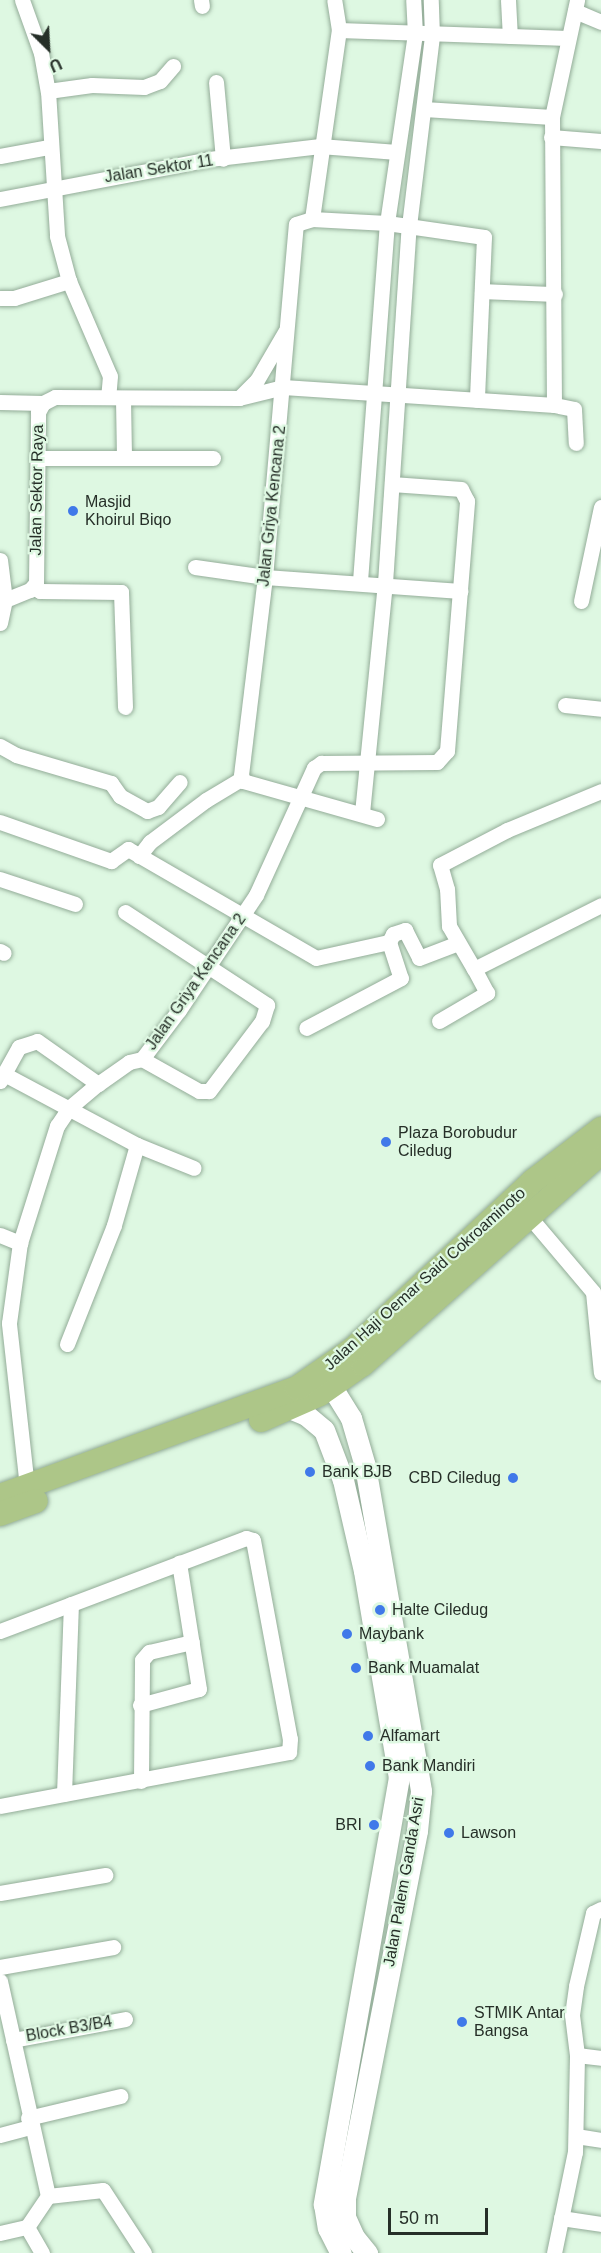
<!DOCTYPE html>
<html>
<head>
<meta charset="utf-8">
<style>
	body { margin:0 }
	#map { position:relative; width:601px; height:2253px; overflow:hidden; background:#def8e2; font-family:Arial,sans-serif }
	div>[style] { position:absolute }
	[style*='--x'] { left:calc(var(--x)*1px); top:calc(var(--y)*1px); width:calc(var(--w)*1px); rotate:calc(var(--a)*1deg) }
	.roads { filter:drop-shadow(0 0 2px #93ac98) drop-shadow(0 0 2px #93ac98) }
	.street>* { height:15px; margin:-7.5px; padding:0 7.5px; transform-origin:7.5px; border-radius:7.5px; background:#fff }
	.secondary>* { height:21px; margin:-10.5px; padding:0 10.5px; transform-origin:10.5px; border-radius:10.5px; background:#fff }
	.primary>* { height:24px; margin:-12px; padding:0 12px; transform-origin:12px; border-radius:12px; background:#adc688 }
	.dots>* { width:16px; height:16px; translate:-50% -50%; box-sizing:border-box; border:3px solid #def8e2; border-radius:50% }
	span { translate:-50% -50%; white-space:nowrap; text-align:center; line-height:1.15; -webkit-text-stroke:4.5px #def8e2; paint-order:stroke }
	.street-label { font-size:16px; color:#262f28 }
	.poi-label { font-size:16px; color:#262f28 }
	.left { translate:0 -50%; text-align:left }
	.right { translate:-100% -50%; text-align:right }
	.north { position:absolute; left:18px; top:18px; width:60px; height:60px; -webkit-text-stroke:4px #def8e2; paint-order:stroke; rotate:156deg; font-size:16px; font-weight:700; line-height:24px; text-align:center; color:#262f28 }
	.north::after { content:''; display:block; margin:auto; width:21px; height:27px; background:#262f28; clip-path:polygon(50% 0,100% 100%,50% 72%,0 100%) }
	.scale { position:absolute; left:388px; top:2208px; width:100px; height:27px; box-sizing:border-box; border:3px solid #262f28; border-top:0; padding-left:8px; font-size:18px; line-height:21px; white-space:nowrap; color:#262f28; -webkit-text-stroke:4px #def8e2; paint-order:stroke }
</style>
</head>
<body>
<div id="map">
	<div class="roads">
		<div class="street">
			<i style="--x:22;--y:0;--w:56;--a:70.3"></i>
			<i style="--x:41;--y:53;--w:39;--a:80"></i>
			<i style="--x:48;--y:91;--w:145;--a:86.4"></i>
			<i style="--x:57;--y:236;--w:47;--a:75.1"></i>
			<i style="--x:69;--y:281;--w:103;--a:66.7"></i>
			<i style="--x:110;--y:376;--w:21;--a:95"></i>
			<i style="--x:201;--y:0;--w:6;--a:81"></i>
			<i style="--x:508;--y:0;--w:36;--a:87"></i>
			<i style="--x:575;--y:11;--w:28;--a:23"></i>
			<i style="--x:339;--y:30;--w:229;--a:2"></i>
			<i style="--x:216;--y:82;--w:77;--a:84.8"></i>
			<i style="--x:48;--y:91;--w:44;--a:-7.8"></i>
			<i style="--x:92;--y:85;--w:52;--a:2.2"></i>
			<i style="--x:144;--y:87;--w:17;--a:-21"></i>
			<i style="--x:160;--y:81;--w:20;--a:-49"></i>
			<i style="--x:424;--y:109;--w:128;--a:3.6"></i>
			<i style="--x:551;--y:137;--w:50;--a:4.6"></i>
			<i style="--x:0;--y:156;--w:50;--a:-10.4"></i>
			<i style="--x:0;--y:199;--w:213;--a:-10.8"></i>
			<i style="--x:209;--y:159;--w:112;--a:-6.7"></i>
			<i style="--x:320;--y:146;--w:77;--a:4.5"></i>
			<i style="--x:312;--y:219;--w:191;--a:-81.9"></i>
			<i style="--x:339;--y:30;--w:30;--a:-99"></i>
			<i style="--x:482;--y:291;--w:73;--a:2.4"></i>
			<i style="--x:0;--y:298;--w:14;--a:0"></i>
			<i style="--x:14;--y:298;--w:58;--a:-17.2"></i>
			<i style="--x:239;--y:398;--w:25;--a:-45"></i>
			<i style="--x:257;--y:380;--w:56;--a:-59.7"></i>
			<i style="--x:123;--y:399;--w:59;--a:89"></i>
			<i style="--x:0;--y:402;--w:43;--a:1.3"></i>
			<i style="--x:554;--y:405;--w:288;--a:-90.4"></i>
			<i style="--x:552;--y:117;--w:120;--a:-77.9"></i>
			<i style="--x:37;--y:458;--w:176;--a:0"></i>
			<i style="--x:0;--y:560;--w:40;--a:82.9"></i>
			<i style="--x:195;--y:567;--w:71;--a:8.1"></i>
			<i style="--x:265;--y:577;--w:196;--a:4.1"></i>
			<i style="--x:360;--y:581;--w:359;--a:-85.7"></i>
			<i style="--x:387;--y:223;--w:191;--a:-81.6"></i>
			<i style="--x:415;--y:34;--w:34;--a:-93"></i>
			<i style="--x:34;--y:587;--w:7;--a:34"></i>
			<i style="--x:40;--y:591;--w:81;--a:0.7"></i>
			<i style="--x:121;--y:592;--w:115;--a:88"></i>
			<i style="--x:581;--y:601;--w:96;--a:-78"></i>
			<i style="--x:0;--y:623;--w:24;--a:-78"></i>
			<i style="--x:5;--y:600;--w:27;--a:-22"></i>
			<i style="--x:30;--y:590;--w:9;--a:-49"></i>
			<i style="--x:36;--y:583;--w:171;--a:-89.3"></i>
			<i style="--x:38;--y:412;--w:10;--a:-61"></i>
			<i style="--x:43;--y:403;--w:13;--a:-27"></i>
			<i style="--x:55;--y:397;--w:184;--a:0.3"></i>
			<i style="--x:239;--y:398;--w:45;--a:-14"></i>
			<i style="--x:283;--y:387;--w:272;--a:3.8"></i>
			<i style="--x:554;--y:405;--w:20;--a:11"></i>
			<i style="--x:574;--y:409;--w:34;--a:87"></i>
			<i style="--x:565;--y:705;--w:36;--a:6"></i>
			<i style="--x:0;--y:746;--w:18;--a:29"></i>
			<i style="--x:16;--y:755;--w:99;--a:16.4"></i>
			<i style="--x:111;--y:783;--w:16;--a:55"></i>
			<i style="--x:120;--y:796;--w:31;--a:29"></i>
			<i style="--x:147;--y:811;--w:12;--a:-20"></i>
			<i style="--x:158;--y:807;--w:33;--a:-49"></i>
			<i style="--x:362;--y:813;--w:231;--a:-84.3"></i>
			<i style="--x:385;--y:583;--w:358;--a:-86.2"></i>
			<i style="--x:409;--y:226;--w:191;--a:-83.1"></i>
			<i style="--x:432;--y:36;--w:36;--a:-92"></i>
			<i style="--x:377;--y:819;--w:139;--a:-164.2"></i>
			<i style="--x:243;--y:781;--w:6;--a:-108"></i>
			<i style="--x:241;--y:775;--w:199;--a:-83.1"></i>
			<i style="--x:265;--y:577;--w:354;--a:-85"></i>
			<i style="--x:296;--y:224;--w:17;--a:-17"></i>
			<i style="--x:312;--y:219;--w:75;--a:3.1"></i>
			<i style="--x:387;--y:223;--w:98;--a:8.2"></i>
			<i style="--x:484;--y:237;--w:163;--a:92.5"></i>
			<i style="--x:0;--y:822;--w:118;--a:19.4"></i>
			<i style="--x:111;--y:861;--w:21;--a:-35"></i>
			<i style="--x:128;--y:849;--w:217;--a:30.1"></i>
			<i style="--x:316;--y:958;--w:75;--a:-12.4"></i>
			<i style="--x:389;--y:942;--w:38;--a:72"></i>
			<i style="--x:401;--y:978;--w:107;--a:152.2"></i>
			<i style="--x:139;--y:856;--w:18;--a:-52"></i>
			<i style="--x:150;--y:842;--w:70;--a:-36.9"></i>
			<i style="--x:206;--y:800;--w:41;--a:-31"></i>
			<i style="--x:0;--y:879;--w:79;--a:18.4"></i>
			<i style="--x:125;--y:912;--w:170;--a:33.2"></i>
			<i style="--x:267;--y:1005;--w:17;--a:107"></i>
			<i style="--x:262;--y:1021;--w:88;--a:127.1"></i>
			<i style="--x:209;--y:1091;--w:10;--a:180"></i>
			<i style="--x:199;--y:1091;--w:65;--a:-150.7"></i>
			<i style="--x:389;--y:942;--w:9;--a:-63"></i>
			<i style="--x:393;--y:934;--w:13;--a:-18"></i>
			<i style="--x:405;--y:930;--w:31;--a:63"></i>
			<i style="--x:419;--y:958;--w:42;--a:-21"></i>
			<i style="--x:0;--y:951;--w:4;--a:27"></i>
			<i style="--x:474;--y:969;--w:50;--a:-120.2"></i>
			<i style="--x:449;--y:926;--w:37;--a:-93"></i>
			<i style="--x:447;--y:889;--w:25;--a:-106"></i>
			<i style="--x:440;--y:865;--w:76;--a:-27.6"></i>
			<i style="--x:507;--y:830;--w:102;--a:-22.5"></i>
			<i style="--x:439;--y:1021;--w:56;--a:-30.3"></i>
			<i style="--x:487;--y:993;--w:27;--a:-118"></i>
			<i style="--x:474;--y:969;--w:142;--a:-26.7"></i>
			<i style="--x:4;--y:1074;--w:151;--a:28.1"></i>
			<i style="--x:137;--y:1145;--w:61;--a:22"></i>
			<i style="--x:0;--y:1081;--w:39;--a:-61"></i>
			<i style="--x:19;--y:1047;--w:19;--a:-18"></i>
			<i style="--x:37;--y:1041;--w:75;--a:35.2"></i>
			<i style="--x:528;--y:1215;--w:101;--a:49.8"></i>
			<i style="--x:593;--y:1292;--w:81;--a:84.4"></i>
			<i style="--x:0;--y:1235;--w:22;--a:22"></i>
			<i style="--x:67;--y:1344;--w:128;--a:-68.4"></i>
			<i style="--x:114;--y:1225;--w:83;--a:-74"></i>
			<i style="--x:27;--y:1487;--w:165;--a:-96.3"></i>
			<i style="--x:9;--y:1323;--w:81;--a:-82.2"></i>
			<i style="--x:20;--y:1243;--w:123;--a:-72.5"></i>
			<i style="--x:57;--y:1126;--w:22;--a:-56"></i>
			<i style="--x:69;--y:1108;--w:38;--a:-40"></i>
			<i style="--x:98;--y:1084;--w:38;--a:-35"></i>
			<i style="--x:129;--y:1062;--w:13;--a:-13"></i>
			<i style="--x:142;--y:1059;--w:61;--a:-52.9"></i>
			<i style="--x:179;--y:1010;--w:138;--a:-56.2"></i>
			<i style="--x:256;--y:895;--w:140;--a:-65.5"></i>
			<i style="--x:314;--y:768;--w:9;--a:-36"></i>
			<i style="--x:321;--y:763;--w:116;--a:-0.5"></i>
			<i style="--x:437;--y:762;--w:15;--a:-48"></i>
			<i style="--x:447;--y:751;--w:251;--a:-85.4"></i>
			<i style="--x:467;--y:501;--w:13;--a:-117"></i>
			<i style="--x:461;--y:489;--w:69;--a:-175.9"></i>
			<i style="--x:0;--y:1631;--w:263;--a:-20.7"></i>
			<i style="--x:246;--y:1538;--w:7;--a:16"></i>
			<i style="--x:253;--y:1540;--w:202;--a:79.5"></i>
			<i style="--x:290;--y:1739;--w:13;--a:94"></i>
			<i style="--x:289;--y:1752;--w:294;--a:169.4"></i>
			<i style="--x:140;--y:1705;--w:61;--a:-15.2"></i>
			<i style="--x:199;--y:1689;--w:128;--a:-99"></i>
			<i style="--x:141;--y:1781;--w:121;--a:-89.5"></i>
			<i style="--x:142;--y:1660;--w:11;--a:-49"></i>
			<i style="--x:149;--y:1652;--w:44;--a:-13.1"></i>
			<i style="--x:64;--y:1794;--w:190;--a:-87.9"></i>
			<i style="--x:0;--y:1893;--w:107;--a:-9.7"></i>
			<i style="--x:0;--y:1967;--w:115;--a:-10"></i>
			<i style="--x:0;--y:1981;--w:220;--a:77.4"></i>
			<i style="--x:13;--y:2040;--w:114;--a:-10.6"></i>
			<i style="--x:577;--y:2055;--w:24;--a:7"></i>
			<i style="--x:28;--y:2118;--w:95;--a:-13.4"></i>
			<i style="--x:0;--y:2135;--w:31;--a:-15"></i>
			<i style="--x:576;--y:2136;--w:25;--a:9"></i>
			<i style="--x:48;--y:2196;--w:55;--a:-6.2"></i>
			<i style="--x:103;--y:2190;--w:75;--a:56.9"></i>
			<i style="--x:561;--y:2218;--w:40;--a:8.5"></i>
			<i style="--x:27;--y:2227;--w:37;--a:-56"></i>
			<i style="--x:27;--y:2227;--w:30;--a:60"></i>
			<i style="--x:0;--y:2233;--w:28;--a:-13"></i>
			<i style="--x:554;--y:2253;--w:103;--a:-78.3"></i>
			<i style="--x:575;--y:2152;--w:97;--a:-88.8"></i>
			<i style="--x:577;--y:2055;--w:40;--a:-97.1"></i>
			<i style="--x:572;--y:2015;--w:29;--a:-82"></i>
			<i style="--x:576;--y:1986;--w:75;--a:-76.9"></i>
			<i style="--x:593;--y:1913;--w:9;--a:-27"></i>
		</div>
		<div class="secondary">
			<i style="--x:323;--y:1373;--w:53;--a:58.1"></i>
			<i style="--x:351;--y:1418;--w:50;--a:73.7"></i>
			<i style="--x:365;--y:1466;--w:330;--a:80.2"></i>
			<i style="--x:421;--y:1791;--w:40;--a:95.7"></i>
			<i style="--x:417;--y:1831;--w:374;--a:101.1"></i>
			<i style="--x:345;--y:2198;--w:19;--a:90"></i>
			<i style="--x:345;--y:2217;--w:22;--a:66"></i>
			<i style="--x:354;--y:2237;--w:21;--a:51"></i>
			<i style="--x:292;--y:1409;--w:15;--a:23"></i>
			<i style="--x:306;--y:1415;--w:23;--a:40"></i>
			<i style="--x:324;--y:1430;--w:53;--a:69.2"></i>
			<i style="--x:343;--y:1480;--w:93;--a:77"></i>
			<i style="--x:364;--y:1571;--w:209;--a:80.4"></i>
			<i style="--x:399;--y:1777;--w:434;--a:100"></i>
			<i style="--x:324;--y:2204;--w:24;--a:81"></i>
			<i style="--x:328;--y:2228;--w:28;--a:63"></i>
		</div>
		<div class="primary">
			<i style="--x:261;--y:1420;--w:64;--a:-23.8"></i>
			<i style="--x:320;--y:1394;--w:52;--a:-34.9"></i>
			<i style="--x:363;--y:1364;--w:318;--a:-41.6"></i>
			<i style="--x:0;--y:1496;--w:316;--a:-20"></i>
			<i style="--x:297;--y:1388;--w:68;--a:-34.9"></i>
			<i style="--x:353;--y:1349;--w:246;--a:-43"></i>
			<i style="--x:533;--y:1181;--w:86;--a:-37.4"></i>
			<i style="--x:0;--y:1514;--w:38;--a:-20"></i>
		</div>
	</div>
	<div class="dots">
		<i style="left:73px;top:511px;background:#4079e9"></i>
		<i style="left:386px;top:1142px;background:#4079e9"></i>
		<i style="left:310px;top:1472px;background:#4079e9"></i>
		<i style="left:513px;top:1478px;background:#4079e9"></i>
		<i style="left:380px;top:1610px;background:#4079e9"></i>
		<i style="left:347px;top:1634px;background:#4079e9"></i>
		<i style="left:356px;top:1668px;background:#4079e9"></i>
		<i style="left:368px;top:1736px;background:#4079e9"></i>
		<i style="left:370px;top:1766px;background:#4079e9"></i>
		<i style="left:374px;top:1825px;background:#4079e9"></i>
		<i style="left:449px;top:1833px;background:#4079e9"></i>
		<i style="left:462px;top:2022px;background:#4079e9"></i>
	</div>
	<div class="street-label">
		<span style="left:159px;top:169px;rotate:-9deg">Jalan Sektor 11</span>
		<span style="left:37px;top:490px;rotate:-89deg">Jalan Sektor Raya</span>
		<span style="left:272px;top:506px;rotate:-84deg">Jalan Griya Kencana 2</span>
		<span style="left:196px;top:982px;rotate:-55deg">Jalan Griya Kencana 2</span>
		<span style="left:425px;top:1279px;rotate:-42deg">Jalan Haji Oemar Said Cokroaminoto</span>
		<span style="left:404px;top:1882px;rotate:-80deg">Jalan Palem Ganda Asri</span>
		<span style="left:69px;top:2029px;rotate:-10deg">Block B3/B4</span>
	</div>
	<div class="poi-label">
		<span class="left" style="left:85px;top:511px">Masjid<br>Khoirul Biqo</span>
		<span class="left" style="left:398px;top:1142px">Plaza Borobudur<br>Ciledug</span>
		<span class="left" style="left:322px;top:1472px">Bank BJB</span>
		<span class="right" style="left:501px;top:1478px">CBD Ciledug</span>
		<span class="left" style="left:392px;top:1610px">Halte Ciledug</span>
		<span class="left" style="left:359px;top:1634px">Maybank</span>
		<span class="left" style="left:368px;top:1668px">Bank Muamalat</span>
		<span class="left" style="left:380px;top:1736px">Alfamart</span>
		<span class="left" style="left:382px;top:1766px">Bank Mandiri</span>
		<span class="right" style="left:362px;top:1825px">BRI</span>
		<span class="left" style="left:461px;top:1833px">Lawson</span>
		<span class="left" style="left:474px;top:2022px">STMIK Antar<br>Bangsa</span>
	</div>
	<div class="north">U</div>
	<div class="scale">50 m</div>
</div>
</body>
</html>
